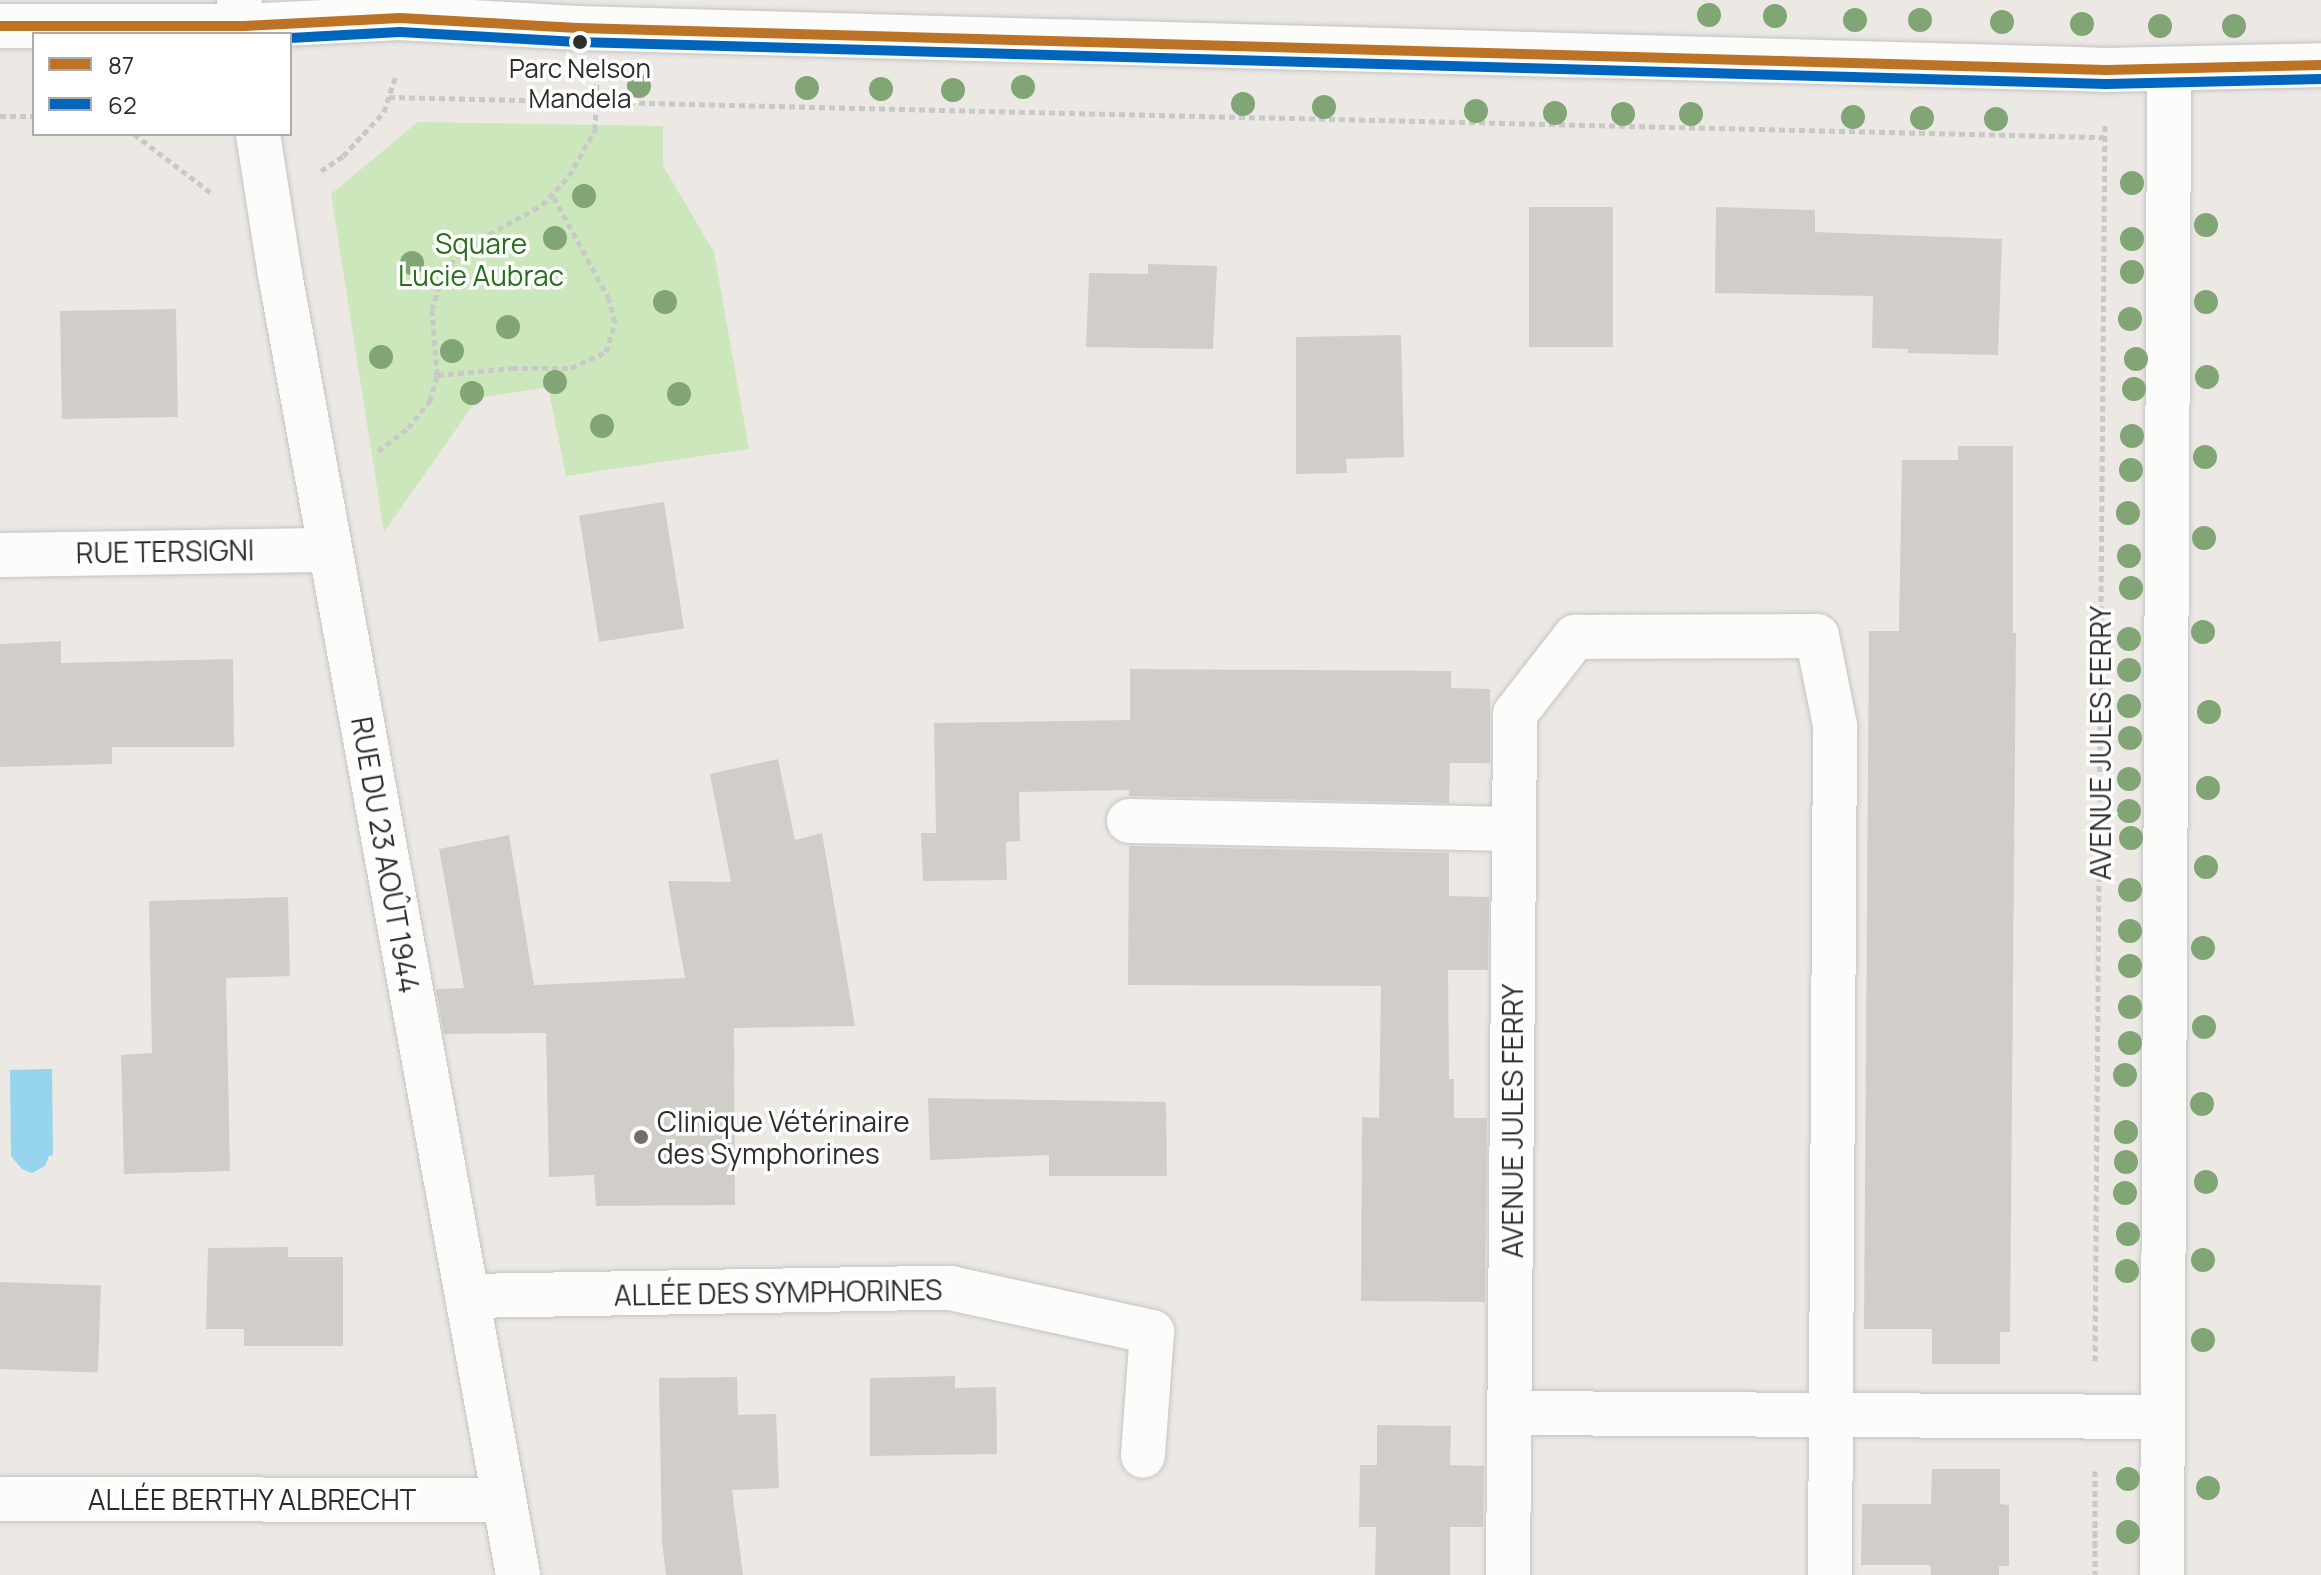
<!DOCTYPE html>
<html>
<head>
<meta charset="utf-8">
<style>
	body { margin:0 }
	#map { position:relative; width:2321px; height:1575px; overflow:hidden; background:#ece8e4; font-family:Manrope,sans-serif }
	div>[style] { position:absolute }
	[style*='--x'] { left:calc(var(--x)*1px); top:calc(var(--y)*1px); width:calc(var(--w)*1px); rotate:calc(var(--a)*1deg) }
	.green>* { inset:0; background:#cde7bc }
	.water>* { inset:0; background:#97d4ee }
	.building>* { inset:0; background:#d1ceca; transform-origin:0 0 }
	.path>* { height:5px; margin-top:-2.5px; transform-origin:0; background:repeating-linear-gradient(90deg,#c9c9c8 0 6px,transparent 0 10px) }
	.roads { filter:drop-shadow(0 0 2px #c5c4c5) drop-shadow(0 0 2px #c5c4c5) }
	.minor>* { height:44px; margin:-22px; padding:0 22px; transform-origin:22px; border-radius:22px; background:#fcfcfb }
	.secondary>* { height:44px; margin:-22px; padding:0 22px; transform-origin:22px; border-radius:22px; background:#fcfcfb }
	.bus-1>* { height:10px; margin:-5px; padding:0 5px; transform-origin:5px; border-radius:5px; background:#bc7326 }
	.bus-2>* { height:10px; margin:-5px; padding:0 5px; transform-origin:5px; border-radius:5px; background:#0065bd }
	.trees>* { width:24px; height:24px; margin:-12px; border-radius:50%; background:#81a575 }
	.dots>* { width:22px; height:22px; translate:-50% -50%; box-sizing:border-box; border:4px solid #fff; border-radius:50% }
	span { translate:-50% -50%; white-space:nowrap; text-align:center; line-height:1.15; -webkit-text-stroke:7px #fff; paint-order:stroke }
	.bus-label { font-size:26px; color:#2e2e2e }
	.park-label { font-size:28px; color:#296e1a }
	.street-label { font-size:28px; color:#2e2e2e }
	.poi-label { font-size:28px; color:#2e2e2e }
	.left { translate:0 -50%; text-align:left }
	.legend { position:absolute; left:32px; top:32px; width:260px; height:104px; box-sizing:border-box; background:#fff; border:2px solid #ababab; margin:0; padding:10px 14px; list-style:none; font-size:24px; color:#2e2e2e }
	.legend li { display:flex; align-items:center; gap:16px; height:40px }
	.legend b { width:40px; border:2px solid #ababab }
</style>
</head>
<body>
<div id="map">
	<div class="green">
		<i style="clip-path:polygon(418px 122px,663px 126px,663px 166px,714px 252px,749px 449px,566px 476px,548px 387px,478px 398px,384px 532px,331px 194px)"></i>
	</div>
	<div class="water">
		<i style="clip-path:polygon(52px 1069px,53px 1155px,49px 1156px,45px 1166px,32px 1173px,22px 1169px,11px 1156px,10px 1070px)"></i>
	</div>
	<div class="building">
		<i style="left:1529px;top:207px;width:84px;height:140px"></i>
		<i style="clip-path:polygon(1716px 207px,1815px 210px,1815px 232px,2002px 239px,1998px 355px,1907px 353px,1908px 349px,1872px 348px,1873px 296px,1715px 293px)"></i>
		<i style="clip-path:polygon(1148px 264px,1217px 266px,1213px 349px,1086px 347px,1089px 273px,1148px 274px)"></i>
		<i style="left:176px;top:309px;width:108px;height:116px;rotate:89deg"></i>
		<i style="clip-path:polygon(1401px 335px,1404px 457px,1346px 459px,1347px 473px,1296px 474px,1296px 337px)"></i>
		<i style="clip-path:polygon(1958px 446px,2013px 446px,2013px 633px,2016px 633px,2010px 1332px,2000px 1332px,2000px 1364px,1932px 1364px,1932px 1329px,1864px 1329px,1869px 631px,1899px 631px,1902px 460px,1958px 460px)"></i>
		<i style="left:664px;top:502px;width:128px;height:86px;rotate:81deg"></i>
		<i style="clip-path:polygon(61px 641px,61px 663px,233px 659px,234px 747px,112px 747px,112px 764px,0 767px,0 644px)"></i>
		<i style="clip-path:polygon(1130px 669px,1451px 671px,1451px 688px,1490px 689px,1490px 763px,1450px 763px,1449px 803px,1129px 796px,1129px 790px,1019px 792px,1020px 841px,1006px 842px,1007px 880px,923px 881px,921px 833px,936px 833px,934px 723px,1130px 720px)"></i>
		<i style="clip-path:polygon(778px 759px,795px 840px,822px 833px,855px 1026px,734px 1028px,735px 1205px,596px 1206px,594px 1175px,549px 1177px,546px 1033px,444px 1034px,436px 989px,464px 988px,439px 849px,509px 835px,534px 985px,685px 978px,668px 881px,731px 882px,710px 774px)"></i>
		<i style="clip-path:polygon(1129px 846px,1449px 853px,1449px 896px,1489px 897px,1488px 970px,1448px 970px,1449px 1079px,1454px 1079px,1454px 1118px,1487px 1118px,1485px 1302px,1361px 1301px,1362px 1117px,1379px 1118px,1381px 986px,1128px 985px)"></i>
		<i style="clip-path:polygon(288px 897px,290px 976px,226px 978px,230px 1171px,124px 1174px,121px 1055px,152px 1053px,149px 901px)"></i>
		<i style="clip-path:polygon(928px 1098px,1166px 1102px,1167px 1176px,1049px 1176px,1049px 1155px,930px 1160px)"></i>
		<i style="clip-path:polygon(288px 1247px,288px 1257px,343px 1257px,343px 1346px,244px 1346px,244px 1329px,206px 1329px,208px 1248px)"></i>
		<i style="left:0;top:1282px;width:101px;height:87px;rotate:2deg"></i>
		<i style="clip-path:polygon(955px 1376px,955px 1388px,996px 1387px,997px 1454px,870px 1456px,870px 1378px)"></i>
		<i style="clip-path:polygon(737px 1377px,738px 1415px,776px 1414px,779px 1488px,732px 1490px,743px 1575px,666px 1575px,662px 1541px,659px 1378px)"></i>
		<i style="clip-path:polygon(1377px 1425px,1451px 1426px,1450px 1465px,1484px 1466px,1483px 1527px,1450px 1527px,1450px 1575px,1375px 1575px,1376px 1527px,1359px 1527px,1360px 1465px,1377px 1465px)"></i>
		<i style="clip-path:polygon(1932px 1469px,2000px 1469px,2000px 1504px,2009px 1505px,2009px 1566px,1999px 1566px,1999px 1575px,1931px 1575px,1930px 1565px,1861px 1565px,1862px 1504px,1931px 1504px)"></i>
	</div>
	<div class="path">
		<i style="--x:389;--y:97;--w:1716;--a:1.34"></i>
		<i style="--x:0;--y:116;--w:34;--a:0"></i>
		<i style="--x:134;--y:134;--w:96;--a:37.3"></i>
		<i style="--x:321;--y:171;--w:27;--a:-34"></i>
		<i style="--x:343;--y:156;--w:60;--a:-47"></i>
		<i style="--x:384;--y:112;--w:39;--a:-72"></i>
		<i style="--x:438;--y:375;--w:74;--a:-5.4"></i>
		<i style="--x:512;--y:368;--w:59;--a:0"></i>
		<i style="--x:571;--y:368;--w:38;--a:-25"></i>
		<i style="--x:606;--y:352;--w:31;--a:-73"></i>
		<i style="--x:615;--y:322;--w:24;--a:-105"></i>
		<i style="--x:609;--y:299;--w:119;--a:-118.5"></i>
		<i style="--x:378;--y:451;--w:38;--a:-37"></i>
		<i style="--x:408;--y:428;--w:35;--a:-51"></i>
		<i style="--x:430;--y:401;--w:27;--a:-75"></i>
		<i style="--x:437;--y:375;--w:65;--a:-94.4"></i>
		<i style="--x:432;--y:310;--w:40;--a:-74"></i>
		<i style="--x:443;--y:272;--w:30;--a:-49"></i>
		<i style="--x:463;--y:249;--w:90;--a:-29.1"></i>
		<i style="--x:542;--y:205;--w:40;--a:-47"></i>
		<i style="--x:569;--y:176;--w:53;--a:-60.5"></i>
		<i style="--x:595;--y:130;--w:47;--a:-87.6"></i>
		<i style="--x:2095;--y:1361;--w:1238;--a:-89.54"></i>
		<i style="--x:2095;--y:1471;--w:104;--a:90"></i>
	</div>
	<div class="roads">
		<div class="minor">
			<i style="--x:0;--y:26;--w:244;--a:0"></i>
			<i style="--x:244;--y:26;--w:156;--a:-2.9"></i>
			<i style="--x:400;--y:18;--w:178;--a:3.2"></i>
			<i style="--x:578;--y:28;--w:1529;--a:1.57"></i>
			<i style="--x:2106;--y:70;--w:215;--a:-1.3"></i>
			<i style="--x:0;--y:555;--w:330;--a:-0.9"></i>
			<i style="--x:1129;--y:821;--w:385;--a:1.2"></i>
			<i style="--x:468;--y:1296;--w:482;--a:-1"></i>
			<i style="--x:950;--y:1288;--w:207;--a:12.3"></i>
			<i style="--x:1152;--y:1332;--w:124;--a:94.2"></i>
			<i style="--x:1510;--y:1413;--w:653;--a:0.35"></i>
			<i style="--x:0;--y:1499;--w:504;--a:0.11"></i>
			<i style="--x:1508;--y:1575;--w:861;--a:-89.53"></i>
			<i style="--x:1515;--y:714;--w:98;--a:-52.1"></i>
			<i style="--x:1575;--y:637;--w:242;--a:-0.2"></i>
			<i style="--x:1817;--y:636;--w:91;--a:78.6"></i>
			<i style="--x:1835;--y:725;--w:850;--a:90.34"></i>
			<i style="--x:2162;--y:1575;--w:1503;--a:-89.73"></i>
		</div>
		<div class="secondary">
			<i style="--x:239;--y:0;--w:35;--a:80"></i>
			<i style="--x:258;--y:134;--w:142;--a:81.1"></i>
			<i style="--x:280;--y:274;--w:1323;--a:79.63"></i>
		</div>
	</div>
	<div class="bus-1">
		<i style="--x:0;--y:26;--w:244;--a:0"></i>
		<i style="--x:244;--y:26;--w:156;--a:-2.9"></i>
		<i style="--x:400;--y:18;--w:178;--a:3.2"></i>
		<i style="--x:578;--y:28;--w:1529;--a:1.57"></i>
		<i style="--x:2106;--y:70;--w:215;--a:-1.3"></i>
	</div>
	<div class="bus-2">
		<i style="--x:290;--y:38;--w:110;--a:-3.1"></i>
		<i style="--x:400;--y:32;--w:178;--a:3.2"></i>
		<i style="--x:578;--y:42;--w:1529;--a:1.57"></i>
		<i style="--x:2106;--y:84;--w:215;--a:-1.3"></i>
	</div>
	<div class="trees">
		<i style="left:1709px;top:15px"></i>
		<i style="left:1775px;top:16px"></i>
		<i style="left:1855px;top:20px"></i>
		<i style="left:1920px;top:20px"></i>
		<i style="left:2002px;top:22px"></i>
		<i style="left:2082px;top:24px"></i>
		<i style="left:2160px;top:26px"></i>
		<i style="left:2234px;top:26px"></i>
		<i style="left:639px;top:86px"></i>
		<i style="left:1023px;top:87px"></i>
		<i style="left:807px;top:88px"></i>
		<i style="left:881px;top:89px"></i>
		<i style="left:953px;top:90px"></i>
		<i style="left:1243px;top:104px"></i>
		<i style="left:1324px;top:107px"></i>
		<i style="left:1476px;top:111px"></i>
		<i style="left:1555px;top:113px"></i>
		<i style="left:1623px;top:114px"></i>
		<i style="left:1691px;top:114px"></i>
		<i style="left:1853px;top:117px"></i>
		<i style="left:1922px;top:118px"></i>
		<i style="left:1996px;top:119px"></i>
		<i style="left:2132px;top:183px"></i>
		<i style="left:584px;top:196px"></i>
		<i style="left:2206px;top:225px"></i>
		<i style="left:555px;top:238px"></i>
		<i style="left:2132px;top:239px"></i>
		<i style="left:412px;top:263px"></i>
		<i style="left:2132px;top:272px"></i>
		<i style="left:665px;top:302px"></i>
		<i style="left:2206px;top:302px"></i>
		<i style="left:2130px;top:319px"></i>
		<i style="left:508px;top:327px"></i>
		<i style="left:452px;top:351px"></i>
		<i style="left:381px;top:357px"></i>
		<i style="left:2136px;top:359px"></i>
		<i style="left:2207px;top:377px"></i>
		<i style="left:555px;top:382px"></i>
		<i style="left:2134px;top:389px"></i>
		<i style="left:472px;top:393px"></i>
		<i style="left:679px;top:394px"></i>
		<i style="left:602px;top:426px"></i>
		<i style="left:2132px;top:436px"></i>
		<i style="left:2205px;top:457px"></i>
		<i style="left:2131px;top:470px"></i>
		<i style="left:2128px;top:513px"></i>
		<i style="left:2204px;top:538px"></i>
		<i style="left:2129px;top:556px"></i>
		<i style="left:2131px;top:588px"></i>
		<i style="left:2203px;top:632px"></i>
		<i style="left:2129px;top:639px"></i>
		<i style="left:2129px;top:670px"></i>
		<i style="left:2129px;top:706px"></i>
		<i style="left:2209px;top:712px"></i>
		<i style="left:2130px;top:738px"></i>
		<i style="left:2129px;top:779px"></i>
		<i style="left:2208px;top:788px"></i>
		<i style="left:2129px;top:811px"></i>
		<i style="left:2131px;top:838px"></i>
		<i style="left:2206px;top:867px"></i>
		<i style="left:2130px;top:890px"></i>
		<i style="left:2130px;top:931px"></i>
		<i style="left:2203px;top:948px"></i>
		<i style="left:2130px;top:966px"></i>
		<i style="left:2130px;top:1007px"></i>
		<i style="left:2204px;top:1027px"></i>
		<i style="left:2130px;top:1043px"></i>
		<i style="left:2125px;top:1075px"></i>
		<i style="left:2202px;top:1104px"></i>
		<i style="left:2126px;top:1132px"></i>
		<i style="left:2126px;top:1162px"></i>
		<i style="left:2206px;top:1182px"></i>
		<i style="left:2125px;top:1193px"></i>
		<i style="left:2128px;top:1234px"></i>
		<i style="left:2203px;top:1260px"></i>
		<i style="left:2127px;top:1271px"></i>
		<i style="left:2203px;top:1340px"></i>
		<i style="left:2128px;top:1479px"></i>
		<i style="left:2208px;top:1488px"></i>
		<i style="left:2128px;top:1532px"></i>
	</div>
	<div class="dots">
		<i style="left:580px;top:42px;background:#2e2e2e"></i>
		<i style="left:641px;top:1137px;background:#706f6e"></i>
	</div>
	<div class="bus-label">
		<span style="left:580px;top:84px">Parc Nelson<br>Mandela</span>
	</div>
	<div class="park-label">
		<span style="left:481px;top:259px">Square<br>Lucie Aubrac</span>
	</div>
	<div class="street-label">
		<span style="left:165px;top:551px;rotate:-1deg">RUE TERSIGNI</span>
		<span style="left:2100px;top:743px;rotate:-90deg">AVENUE JULES FERRY</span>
		<span style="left:386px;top:855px;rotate:80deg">RUE DU 23 AOÛT 1944</span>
		<span style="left:1512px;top:1121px;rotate:-90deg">AVENUE JULES FERRY</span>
		<span style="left:778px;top:1292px;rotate:-1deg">ALLÉE DES SYMPHORINES</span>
		<span style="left:252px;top:1499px">ALLÉE BERTHY ALBRECHT</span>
	</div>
	<div class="poi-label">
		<span class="left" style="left:657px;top:1137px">Clinique Vétérinaire<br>des Symphorines</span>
	</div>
	<ul class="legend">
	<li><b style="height:10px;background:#bc7326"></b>87</li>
	<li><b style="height:10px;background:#0065bd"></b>62</li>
	</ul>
</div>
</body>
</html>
